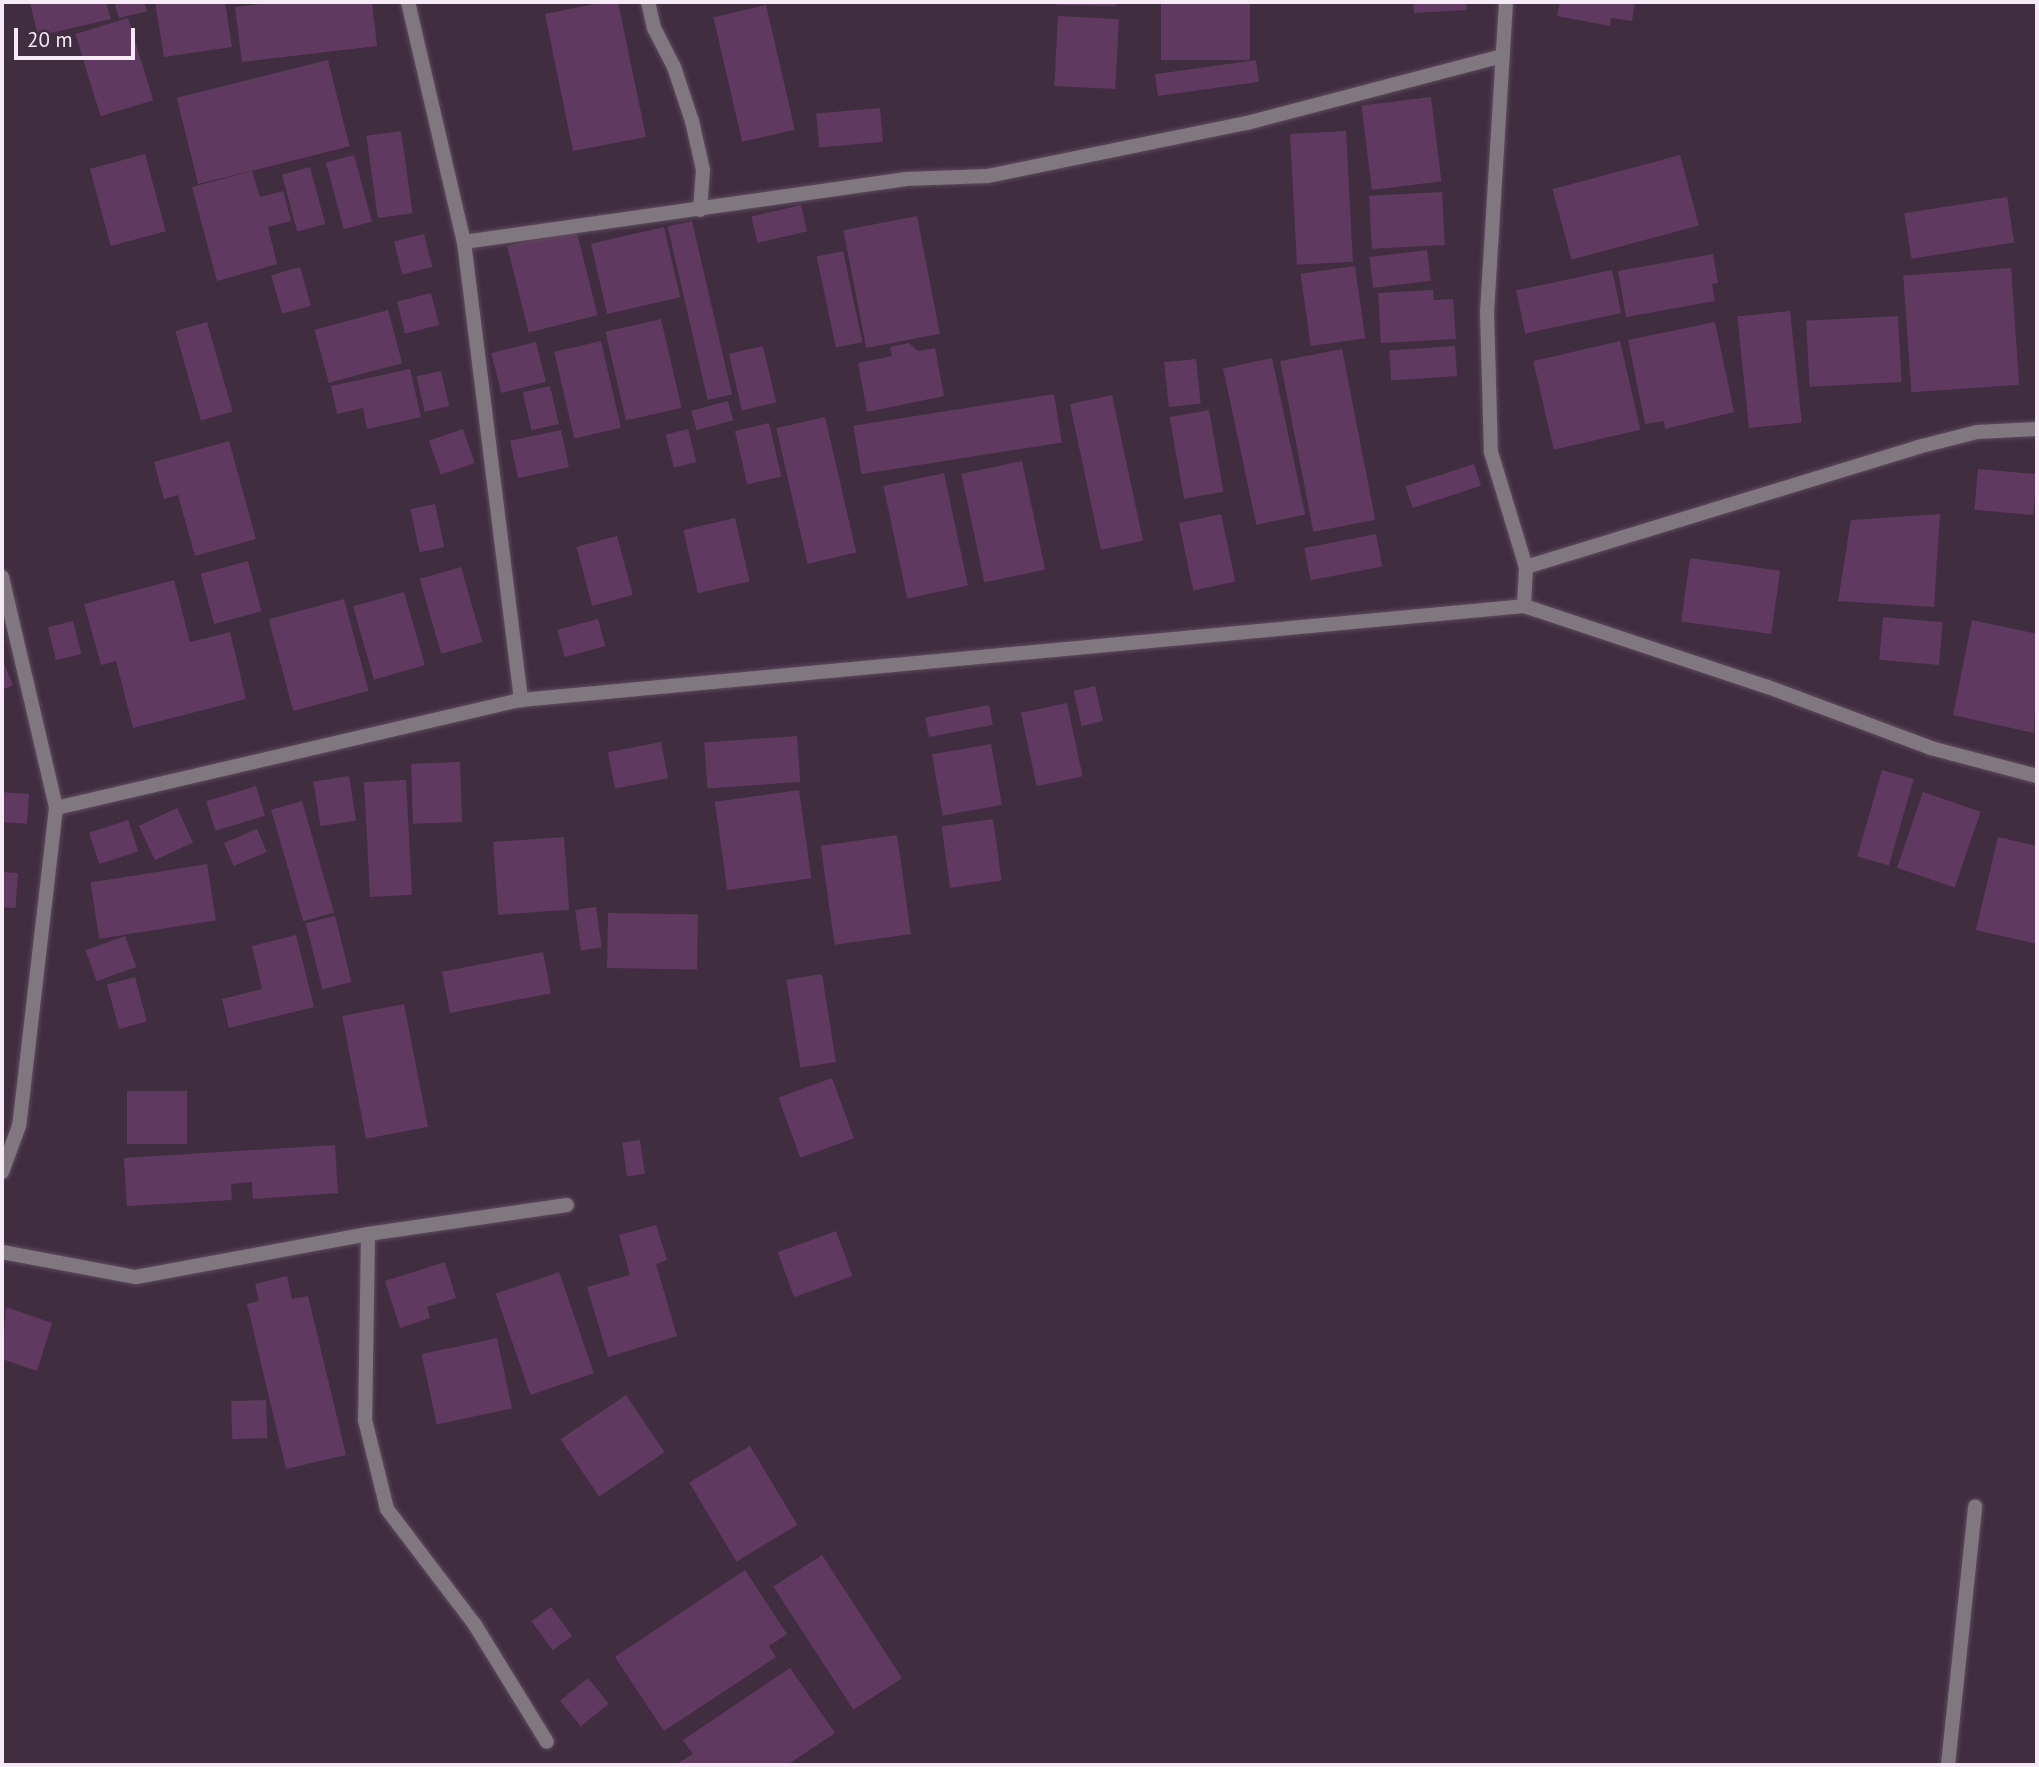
<!DOCTYPE html>
<html>
<head>
<meta charset="utf-8">
<style>
	body { margin:0 }
	#map { position:relative; width:2039px; height:1767px; overflow:hidden; background:#402d40; font-family:"PT Sans",sans-serif }
	div>[style] { position:absolute }
	[style*='--x'] { left:calc(var(--x)*1px); top:calc(var(--y)*1px); width:calc(var(--w)*1px); rotate:calc(var(--a)*1deg) }
	.building>* { inset:0; background:#603960; transform-origin:0 0 }
	.roads { filter:drop-shadow(0 0 2px #5d4b5d) drop-shadow(0 0 2px #5d4b5d) }
	.minor>* { height:14px; margin:-7px; padding:0 7px; transform-origin:7px; border-radius:7px; background:#817780 }
	span { translate:-50% -50%; white-space:nowrap; text-align:center; line-height:1.15; -webkit-text-stroke:5px #402d40; paint-order:stroke }
	.frame { position:absolute; inset:0; border:4px solid #f6eaf6; pointer-events:none }
	.scale { position:absolute; left:14px; top:28px; width:121px; height:32px; box-sizing:border-box; border:4px solid #f6eaf6; border-top:0; padding-left:9px; font-size:21px; line-height:24px; white-space:nowrap; color:#f6eaf6; -webkit-text-stroke:5px #402d40; paint-order:stroke }
</style>
</head>
<body>
<div id="map">
	<div class="building">
		<i style="clip-path:polygon(30px 2px,106px 2px,111px 19px,38px 36px)"></i>
		<i style="clip-path:polygon(114px 2px,144px 2px,147px 11px,119px 18px)"></i>
		<i style="clip-path:polygon(155px 2px,225px 2px,232px 47px,164px 57px)"></i>
		<i style="clip-path:polygon(276px 2px,372px 2px,377px 46px,242px 62px,235px 7px)"></i>
		<i style="clip-path:polygon(605px 2px,618px 2px,646px 137px,573px 151px,545px 14px)"></i>
		<i style="clip-path:polygon(1056px 2px,1116px 2px,1116px 6px,1056px 5px)"></i>
		<i style="left:1161px;top:2px;width:89px;height:58px"></i>
		<i style="clip-path:polygon(1413px 2px,1466px 2px,1467px 10px,1414px 13px)"></i>
		<i style="clip-path:polygon(1560px 2px,1635px 2px,1632px 21px,1611px 18px,1610px 26px,1557px 16px)"></i>
		<i style="left:766px;top:5px;width:128px;height:54px;rotate:77deg"></i>
		<i style="left:1058px;top:16px;width:61px;height:70px;rotate:3deg"></i>
		<i style="left:128px;top:18px;width:86px;height:55px;rotate:73deg"></i>
		<i style="left:328px;top:60px;width:89px;height:156px;rotate:76deg"></i>
		<i style="left:1256px;top:60px;width:22px;height:102px;rotate:82deg"></i>
		<i style="left:1431px;top:97px;width:85px;height:70px;rotate:83deg"></i>
		<i style="left:880px;top:108px;width:34px;height:64px;rotate:85deg"></i>
		<i style="left:401px;top:131px;width:83px;height:35px;rotate:82deg"></i>
		<i style="left:1346px;top:131px;width:131px;height:56px;rotate:87deg"></i>
		<i style="left:145px;top:154px;width:80px;height:57px;rotate:75deg"></i>
		<i style="left:354px;top:155px;width:69px;height:29px;rotate:75deg"></i>
		<i style="left:1680px;top:155px;width:73px;height:132px;rotate:75deg"></i>
		<i style="left:310px;top:167px;width:59px;height:29px;rotate:75deg"></i>
		<i style="clip-path:polygon(252px 171px,260px 197px,283px 191px,291px 221px,268px 227px,277px 264px,217px 281px,192px 187px)"></i>
		<i style="left:1442px;top:192px;width:53px;height:73px;rotate:87deg"></i>
		<i style="left:2007px;top:197px;width:46px;height:104px;rotate:81deg"></i>
		<i style="left:801px;top:205px;width:27px;height:51px;rotate:77deg"></i>
		<i style="left:917px;top:216px;width:120px;height:75px;rotate:79deg"></i>
		<i style="left:692px;top:221px;width:178px;height:25px;rotate:77deg"></i>
		<i style="left:664px;top:227px;width:72px;height:75px;rotate:77deg"></i>
		<i style="left:576px;top:229px;width:89px;height:71px;rotate:76deg"></i>
		<i style="left:424px;top:234px;width:34px;height:31px;rotate:76deg"></i>
		<i style="left:1427px;top:250px;width:31px;height:58px;rotate:83deg"></i>
		<i style="left:843px;top:251px;width:93px;height:27px;rotate:78deg"></i>
		<i style="clip-path:polygon(1713px 254px,1718px 283px,1712px 284px,1715px 301px,1626px 317px,1618px 271px)"></i>
		<i style="left:1355px;top:266px;width:73px;height:55px;rotate:82deg"></i>
		<i style="left:300px;top:267px;width:40px;height:30px;rotate:74deg"></i>
		<i style="left:2011px;top:268px;width:117px;height:108px;rotate:86deg"></i>
		<i style="left:1612px;top:270px;width:44px;height:98px;rotate:78deg"></i>
		<i style="clip-path:polygon(1433px 290px,1434px 300px,1453px 299px,1456px 339px,1381px 343px,1378px 293px)"></i>
		<i style="left:431px;top:293px;width:33px;height:35px;rotate:76deg"></i>
		<i style="left:388px;top:310px;width:55px;height:76px;rotate:75deg"></i>
		<i style="left:1790px;top:311px;width:112px;height:53px;rotate:84deg"></i>
		<i style="left:1898px;top:316px;width:66px;height:92px;rotate:87deg"></i>
		<i style="left:661px;top:319px;width:91px;height:57px;rotate:77deg"></i>
		<i style="left:207px;top:322px;width:93px;height:33px;rotate:74deg"></i>
		<i style="clip-path:polygon(1715px 322px,1734px 412px,1665px 429px,1664px 421px,1645px 424px,1628px 340px)"></i>
		<i style="left:601px;top:341px;width:89px;height:48px;rotate:77deg"></i>
		<i style="left:1620px;top:341px;width:91px;height:89px;rotate:77deg"></i>
		<i style="left:536px;top:342px;width:41px;height:46px;rotate:76deg"></i>
		<i style="clip-path:polygon(909px 343px,918px 351px,935px 348px,944px 396px,867px 412px,858px 363px,892px 356px,890px 347px)"></i>
		<i style="left:763px;top:346px;width:58px;height:35px;rotate:77deg"></i>
		<i style="left:1455px;top:346px;width:30px;height:66px;rotate:86deg"></i>
		<i style="left:1342px;top:349px;width:174px;height:63px;rotate:79deg"></i>
		<i style="left:1272px;top:358px;width:160px;height:50px;rotate:78deg"></i>
		<i style="left:1196px;top:359px;width:45px;height:32px;rotate:84deg"></i>
		<i style="clip-path:polygon(410px 369px,421px 417px,367px 429px,363px 408px,337px 414px,331px 386px)"></i>
		<i style="left:441px;top:371px;width:36px;height:25px;rotate:77deg"></i>
		<i style="left:550px;top:386px;width:39px;height:28px;rotate:77deg"></i>
		<i style="left:1054px;top:394px;width:49px;height:203px;rotate:81deg"></i>
		<i style="left:1112px;top:395px;width:149px;height:43px;rotate:78deg"></i>
		<i style="left:728px;top:401px;width:20px;height:38px;rotate:75deg"></i>
		<i style="left:1209px;top:410px;width:83px;height:40px;rotate:80deg"></i>
		<i style="left:825px;top:417px;width:139px;height:50px;rotate:77deg"></i>
		<i style="left:769px;top:423px;width:55px;height:35px;rotate:77deg"></i>
		<i style="left:463px;top:429px;width:36px;height:36px;rotate:71deg"></i>
		<i style="left:688px;top:429px;width:34px;height:23px;rotate:76deg"></i>
		<i style="left:561px;top:430px;width:38px;height:52px;rotate:78deg"></i>
		<i style="clip-path:polygon(229px 441px,256px 539px,195px 556px,178px 495px,164px 499px,154px 462px)"></i>
		<i style="left:1022px;top:461px;width:111px;height:62px;rotate:78deg"></i>
		<i style="left:1474px;top:464px;width:23px;height:72px;rotate:72deg"></i>
		<i style="left:1978px;top:469px;width:59px;height:41px;rotate:5deg"></i>
		<i style="left:944px;top:473px;width:115px;height:62px;rotate:78deg"></i>
		<i style="left:435px;top:504px;width:44px;height:25px;rotate:78deg"></i>
		<i style="left:1221px;top:514px;width:69px;height:43px;rotate:78deg"></i>
		<i style="clip-path:polygon(1940px 514px,1934px 607px,1838px 601px,1851px 520px)"></i>
		<i style="left:735px;top:518px;width:65px;height:53px;rotate:77deg"></i>
		<i style="left:1376px;top:534px;width:33px;height:73px;rotate:79deg"></i>
		<i style="left:617px;top:536px;width:61px;height:42px;rotate:75deg"></i>
		<i style="left:1690px;top:558px;width:91px;height:64px;rotate:8deg"></i>
		<i style="left:248px;top:561px;width:52px;height:49px;rotate:75deg"></i>
		<i style="left:461px;top:567px;width:78px;height:43px;rotate:74deg"></i>
		<i style="clip-path:polygon(174px 580px,190px 642px,230px 632px,246px 699px,133px 728px,116px 661px,101px 665px,84px 604px)"></i>
		<i style="left:404px;top:592px;width:76px;height:53px;rotate:74deg"></i>
		<i style="left:344px;top:599px;width:95px;height:78px;rotate:75deg"></i>
		<i style="left:1883px;top:617px;width:60px;height:43px;rotate:5deg"></i>
		<i style="left:598px;top:619px;width:28px;height:42px;rotate:75deg"></i>
		<i style="clip-path:polygon(1972px 620px,2037px 634px,2034px 733px,1953px 715px)"></i>
		<i style="left:73px;top:621px;width:34px;height:26px;rotate:76deg"></i>
		<i style="clip-path:polygon(2px 659px,13px 685px,2px 690px)"></i>
		<i style="left:1095px;top:686px;width:36px;height:22px;rotate:77deg"></i>
		<i style="left:1067px;top:703px;width:75px;height:47px;rotate:78deg"></i>
		<i style="left:989px;top:705px;width:20px;height:65px;rotate:79deg"></i>
		<i style="left:797px;top:736px;width:46px;height:93px;rotate:86deg"></i>
		<i style="left:661px;top:742px;width:37px;height:54px;rotate:79deg"></i>
		<i style="left:991px;top:744px;width:62px;height:60px;rotate:80deg"></i>
		<i style="left:460px;top:762px;width:60px;height:49px;rotate:88deg"></i>
		<i style="left:1882px;top:770px;width:33px;height:90px;rotate:16deg"></i>
		<i style="left:349px;top:776px;width:45px;height:36px;rotate:81deg"></i>
		<i style="left:406px;top:780px;width:115px;height:42px;rotate:87deg"></i>
		<i style="left:256px;top:786px;width:31px;height:52px;rotate:73deg"></i>
		<i style="left:799px;top:790px;width:89px;height:85px;rotate:82deg"></i>
		<i style="left:2px;top:792px;width:27px;height:30px;rotate:4deg"></i>
		<i style="left:1923px;top:792px;width:61px;height:80px;rotate:19deg"></i>
		<i style="left:302px;top:801px;width:116px;height:32px;rotate:74deg"></i>
		<i style="left:177px;top:808px;width:38px;height:42px;rotate:65deg"></i>
		<i style="left:993px;top:819px;width:62px;height:52px;rotate:82deg"></i>
		<i style="left:128px;top:820px;width:33px;height:41px;rotate:72deg"></i>
		<i style="left:257px;top:829px;width:25px;height:36px;rotate:67deg"></i>
		<i style="left:897px;top:835px;width:100px;height:77px;rotate:82deg"></i>
		<i style="left:564px;top:837px;width:73px;height:71px;rotate:86deg"></i>
		<i style="clip-path:polygon(1998px 837px,2037px 846px,2037px 944px,1976px 930px)"></i>
		<i style="left:207px;top:864px;width:57px;height:118px;rotate:81deg"></i>
		<i style="left:2px;top:872px;width:16px;height:35px;rotate:4deg"></i>
		<i style="left:596px;top:907px;width:41px;height:21px;rotate:82deg"></i>
		<i style="left:608px;top:913px;width:90px;height:55px;rotate:1deg"></i>
		<i style="left:335px;top:916px;width:68px;height:30px;rotate:76deg"></i>
		<i style="clip-path:polygon(296px 935px,314px 1007px,229px 1028px,222px 999px,262px 989px,252px 946px)"></i>
		<i style="left:125px;top:936px;width:33px;height:42px;rotate:70deg"></i>
		<i style="left:543px;top:952px;width:42px;height:103px;rotate:79deg"></i>
		<i style="left:822px;top:974px;width:89px;height:36px;rotate:81deg"></i>
		<i style="left:135px;top:977px;width:46px;height:29px;rotate:75deg"></i>
		<i style="left:404px;top:1004px;width:125px;height:63px;rotate:79deg"></i>
		<i style="left:832px;top:1078px;width:64px;height:57px;rotate:70deg"></i>
		<i style="left:127px;top:1091px;width:60px;height:53px"></i>
		<i style="left:640px;top:1140px;width:34px;height:18px;rotate:82deg"></i>
		<i style="clip-path:polygon(335px 1145px,338px 1193px,253px 1199px,252px 1182px,231px 1184px,232px 1200px,127px 1206px,124px 1158px)"></i>
		<i style="clip-path:polygon(656px 1225px,667px 1260px,656px 1264px,677px 1336px,608px 1357px,587px 1287px,630px 1275px,619px 1235px)"></i>
		<i style="left:836px;top:1231px;width:48px;height:62px;rotate:70deg"></i>
		<i style="clip-path:polygon(445px 1262px,456px 1298px,427px 1307px,430px 1318px,400px 1328px,385px 1281px)"></i>
		<i style="left:559px;top:1272px;width:107px;height:67px;rotate:71deg"></i>
		<i style="clip-path:polygon(287px 1276px,292px 1299px,308px 1296px,346px 1455px,286px 1469px,247px 1304px,259px 1301px,255px 1284px)"></i>
		<i style="clip-path:polygon(6px 1307px,52px 1323px,37px 1371px,2px 1359px)"></i>
		<i style="left:497px;top:1338px;width:72px;height:77px;rotate:78deg"></i>
		<i style="left:626px;top:1395px;width:69px;height:79px;rotate:56deg"></i>
		<i style="left:266px;top:1400px;width:38px;height:35px;rotate:88deg"></i>
		<i style="left:750px;top:1446px;width:92px;height:71px;rotate:59deg"></i>
		<i style="left:822px;top:1555px;width:147px;height:58px;rotate:57deg"></i>
		<i style="clip-path:polygon(745px 1570px,787px 1634px,769px 1646px,776px 1657px,664px 1731px,615px 1657px)"></i>
		<i style="left:551px;top:1607px;width:36px;height:24px;rotate:54deg"></i>
		<i style="clip-path:polygon(790px 1668px,835px 1733px,787px 1765px,675px 1765px,693px 1754px,683px 1740px)"></i>
		<i style="left:588px;top:1678px;width:33px;height:36px;rotate:51deg"></i>
	</div>
	<div class="roads">
		<div class="minor">
			<i style="--x:408;--y:2;--w:246;--a:76.9"></i>
			<i style="--x:464;--y:242;--w:462;--a:82.9"></i>
			<i style="--x:648;--y:2;--w:27;--a:77"></i>
			<i style="--x:654;--y:28;--w:44;--a:62.9"></i>
			<i style="--x:674;--y:67;--w:57;--a:71.6"></i>
			<i style="--x:692;--y:121;--w:50;--a:77.3"></i>
			<i style="--x:703;--y:170;--w:40;--a:94.3"></i>
			<i style="--x:1506;--y:2;--w:310;--a:93.5"></i>
			<i style="--x:1487;--y:311;--w:141;--a:88.4"></i>
			<i style="--x:1491;--y:452;--w:120;--a:73.1"></i>
			<i style="--x:1526;--y:567;--w:39;--a:93"></i>
			<i style="--x:464;--y:242;--w:445;--a:-8.1"></i>
			<i style="--x:905;--y:179;--w:83;--a:-2.1"></i>
			<i style="--x:988;--y:176;--w:264;--a:-11.6"></i>
			<i style="--x:1247;--y:123;--w:264;--a:-14.7"></i>
			<i style="--x:1526;--y:567;--w:410;--a:-17"></i>
			<i style="--x:1918;--y:447;--w:61;--a:-14.3"></i>
			<i style="--x:1977;--y:432;--w:60;--a:-2.9"></i>
			<i style="--x:2;--y:577;--w:237;--a:76.8"></i>
			<i style="--x:56;--y:808;--w:320;--a:96.6"></i>
			<i style="--x:19;--y:1126;--w:49;--a:110.3"></i>
			<i style="--x:56;--y:808;--w:477;--a:-13.1"></i>
			<i style="--x:521;--y:700;--w:1007;--a:-5.35"></i>
			<i style="--x:1524;--y:606;--w:257;--a:18.4"></i>
			<i style="--x:1768;--y:687;--w:174;--a:20.5"></i>
			<i style="--x:1931;--y:748;--w:110;--a:14.8"></i>
			<i style="--x:368;--y:1234;--w:186;--a:90.9"></i>
			<i style="--x:365;--y:1420;--w:92;--a:76.1"></i>
			<i style="--x:387;--y:1509;--w:146;--a:52.8"></i>
			<i style="--x:475;--y:1625;--w:137;--a:58.4"></i>
			<i style="--x:2;--y:1252;--w:136;--a:10.6"></i>
			<i style="--x:136;--y:1277;--w:236;--a:-10.5"></i>
			<i style="--x:368;--y:1234;--w:201;--a:-8.3"></i>
			<i style="--x:1948;--y:1765;--w:260;--a:-84"></i>
		</div>
	</div>
	<div class="frame"></div>
	<div class="scale">20 m</div>
</div>
</body>
</html>
